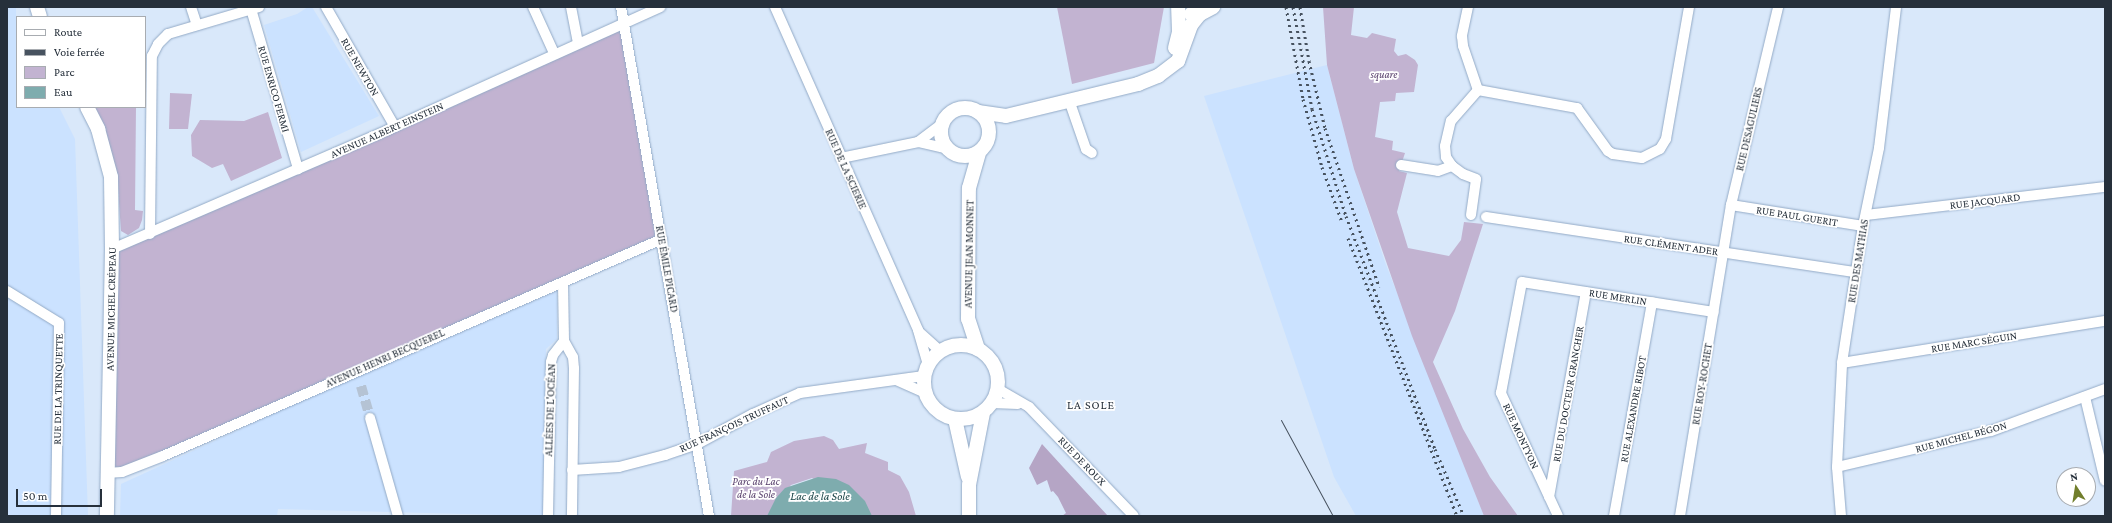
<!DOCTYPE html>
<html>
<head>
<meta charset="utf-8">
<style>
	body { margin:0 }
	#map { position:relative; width:2112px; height:523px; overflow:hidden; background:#d9e8fa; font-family:"Crimson Pro",serif }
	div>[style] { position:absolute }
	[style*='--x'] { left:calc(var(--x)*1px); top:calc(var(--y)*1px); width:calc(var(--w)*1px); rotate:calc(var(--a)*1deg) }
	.built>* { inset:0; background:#cbe2ff }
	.green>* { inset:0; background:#c2b3d1 }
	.forest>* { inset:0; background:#b5a5c5 }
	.water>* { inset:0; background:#7eacae }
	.street-tunnel>* { height:10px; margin-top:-5px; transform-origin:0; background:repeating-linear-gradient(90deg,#b5c3d4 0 10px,transparent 0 15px) }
	.roads { filter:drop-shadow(0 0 1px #93aac6) drop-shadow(0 0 1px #93aac6) }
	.street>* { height:10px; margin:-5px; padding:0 5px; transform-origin:5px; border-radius:5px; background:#fff }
	.secondary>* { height:14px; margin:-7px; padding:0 7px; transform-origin:7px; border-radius:7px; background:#fff }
	.secondary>.ring { margin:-7px; padding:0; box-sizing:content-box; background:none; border:14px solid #fff; border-radius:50% }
	.tram>* { height:1px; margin:-0.5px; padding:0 0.5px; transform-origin:0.5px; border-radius:0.5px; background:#47525f }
	.rail>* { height:3px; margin-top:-1.5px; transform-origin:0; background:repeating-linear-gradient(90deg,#47525f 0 2px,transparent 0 6px) }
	span { translate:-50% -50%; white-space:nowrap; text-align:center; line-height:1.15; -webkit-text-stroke:3.5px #fff; paint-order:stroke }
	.street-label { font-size:11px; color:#26303b }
	.park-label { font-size:11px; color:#563e6b; font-style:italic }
	.neighbourhood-label { font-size:12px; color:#26303b; letter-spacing:1px }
	.water-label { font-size:12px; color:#1a4547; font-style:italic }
	.frame { position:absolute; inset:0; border:8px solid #26303b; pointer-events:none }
	.legend { position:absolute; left:16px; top:16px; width:130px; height:92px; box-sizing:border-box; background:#fff; border:1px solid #a8acb1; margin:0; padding:5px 7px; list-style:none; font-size:12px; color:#26303b }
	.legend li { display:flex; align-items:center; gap:8px; height:20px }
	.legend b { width:20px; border:1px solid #a8acb1 }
	.north { position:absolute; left:2056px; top:467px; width:40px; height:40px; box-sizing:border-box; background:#fff; border:1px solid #a8acb1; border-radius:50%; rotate:348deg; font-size:11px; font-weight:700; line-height:16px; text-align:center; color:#26303b }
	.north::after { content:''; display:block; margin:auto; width:14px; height:18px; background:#717e2c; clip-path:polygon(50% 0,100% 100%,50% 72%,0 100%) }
	.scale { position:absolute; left:16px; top:489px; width:86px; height:18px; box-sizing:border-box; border:2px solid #26303b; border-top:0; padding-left:5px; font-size:12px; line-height:14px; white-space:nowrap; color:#26303b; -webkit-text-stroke:3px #fff; paint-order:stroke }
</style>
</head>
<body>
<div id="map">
	<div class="built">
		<i style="clip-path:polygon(7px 7px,16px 7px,17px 107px,59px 107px,75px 139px,88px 516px,7px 516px)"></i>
		<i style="clip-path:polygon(308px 7px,312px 7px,379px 116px,301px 152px,264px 25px,297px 14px)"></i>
		<i style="clip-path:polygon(1327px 65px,1354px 169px,1385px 262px,1484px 516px,1356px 516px,1334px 477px,1204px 96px)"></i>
		<i style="clip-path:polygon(557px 291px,557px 339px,546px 349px,543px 516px,278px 509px,277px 516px,120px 516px,121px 484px,284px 409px)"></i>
	</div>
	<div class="green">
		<i style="clip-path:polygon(1057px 7px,1164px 7px,1154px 63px,1072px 84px)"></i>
		<i style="clip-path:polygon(1323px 7px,1354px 7px,1351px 35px,1367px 38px,1372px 33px,1396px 39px,1394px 51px,1398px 56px,1406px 54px,1415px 60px,1418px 65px,1414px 92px,1396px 93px,1395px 101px,1380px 102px,1375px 137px,1393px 141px,1392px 150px,1405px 153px,1399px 171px,1407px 173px,1397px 212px,1408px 248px,1449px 256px,1461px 240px,1464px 222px,1483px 224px,1455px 311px,1433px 362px,1463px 429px,1490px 477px,1518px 516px,1484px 516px,1412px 336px,1354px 169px,1327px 65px)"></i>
		<i style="clip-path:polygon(624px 22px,662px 239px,163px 456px,107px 473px,112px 249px)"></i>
		<i style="clip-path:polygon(170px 93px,192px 94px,188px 129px,169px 129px)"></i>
		<i style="clip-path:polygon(94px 107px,136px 107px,135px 210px,143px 211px,142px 220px,139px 228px,128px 235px,121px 231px,118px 188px)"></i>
		<i style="clip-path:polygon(268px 112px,282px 158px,231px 181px,223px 164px,212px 168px,192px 156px,191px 135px,200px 120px,244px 121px)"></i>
		<i style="clip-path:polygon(824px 436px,833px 440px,839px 449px,867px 443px,865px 453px,888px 462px,888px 470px,900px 476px,909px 492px,916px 516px,872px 516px,812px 478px,791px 485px,767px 516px,731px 516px,734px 471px,767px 462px,771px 452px,794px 441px)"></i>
	</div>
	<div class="forest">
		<i style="clip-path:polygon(1042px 444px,1084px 490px,1108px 516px,1062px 516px,1066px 513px,1058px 497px,1053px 491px,1051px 492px,1047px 480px,1037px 485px,1029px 468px)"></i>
	</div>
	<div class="water">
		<i style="clip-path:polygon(818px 477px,836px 479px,849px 485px,865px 501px,872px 516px,767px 516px,776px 498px,785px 488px)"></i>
	</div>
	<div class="street-tunnel">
		<i style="--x:361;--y:386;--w:33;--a:74"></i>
	</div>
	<div class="roads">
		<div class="street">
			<i style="--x:191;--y:7;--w:19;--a:72"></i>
			<i style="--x:326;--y:7;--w:138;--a:60.1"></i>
			<i style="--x:533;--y:7;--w:51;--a:65.5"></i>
			<i style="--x:571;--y:7;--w:36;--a:79"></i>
			<i style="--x:621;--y:7;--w:517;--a:80.19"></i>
			<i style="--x:775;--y:7;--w:353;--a:66.1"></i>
			<i style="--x:918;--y:330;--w:36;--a:74"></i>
			<i style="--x:1468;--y:7;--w:30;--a:102"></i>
			<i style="--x:1462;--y:36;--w:10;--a:84"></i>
			<i style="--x:1463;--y:46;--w:46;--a:71.2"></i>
			<i style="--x:1478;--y:90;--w:101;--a:10.3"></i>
			<i style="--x:1577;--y:108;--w:53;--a:54.2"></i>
			<i style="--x:1608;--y:151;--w:6;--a:31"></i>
			<i style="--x:1613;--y:154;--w:29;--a:8"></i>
			<i style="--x:1642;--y:158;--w:20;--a:-27"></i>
			<i style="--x:1660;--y:149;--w:12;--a:-59"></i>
			<i style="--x:1666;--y:139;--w:134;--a:-80.1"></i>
			<i style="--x:251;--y:9;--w:167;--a:73.6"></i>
			<i style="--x:1069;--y:100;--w:52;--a:70.9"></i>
			<i style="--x:1086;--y:149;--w:7;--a:34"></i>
			<i style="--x:918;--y:142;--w:31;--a:-37"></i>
			<i style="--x:841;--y:158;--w:79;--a:-11.7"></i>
			<i style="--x:918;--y:142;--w:31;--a:13"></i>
			<i style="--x:1401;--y:165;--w:37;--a:9"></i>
			<i style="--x:1438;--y:171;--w:15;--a:-20"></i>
			<i style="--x:1731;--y:205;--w:134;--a:9"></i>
			<i style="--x:1471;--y:215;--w:36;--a:-82"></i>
			<i style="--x:1476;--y:179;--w:14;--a:-159"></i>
			<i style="--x:1463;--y:174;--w:14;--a:-144"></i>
			<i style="--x:1452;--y:166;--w:11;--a:-124"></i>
			<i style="--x:1446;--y:157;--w:11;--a:-95"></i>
			<i style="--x:1445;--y:146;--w:26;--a:-77"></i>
			<i style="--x:1451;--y:121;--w:41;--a:-48.9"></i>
			<i style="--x:1866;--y:215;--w:241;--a:-6.7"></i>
			<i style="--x:1486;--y:217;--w:374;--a:8.5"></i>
			<i style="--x:150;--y:234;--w:178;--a:-89.4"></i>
			<i style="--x:152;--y:56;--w:13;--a:-63"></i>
			<i style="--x:158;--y:44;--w:14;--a:-45"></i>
			<i style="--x:168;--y:34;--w:95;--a:-16.5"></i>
			<i style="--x:112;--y:249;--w:301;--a:-23.3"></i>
			<i style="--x:388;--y:130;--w:299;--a:-24.3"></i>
			<i style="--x:563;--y:283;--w:58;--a:89"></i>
			<i style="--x:7;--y:291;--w:61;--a:31.6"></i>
			<i style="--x:59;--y:323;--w:193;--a:90.9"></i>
			<i style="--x:919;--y:332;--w:28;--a:42"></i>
			<i style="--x:1842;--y:363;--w:266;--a:-9.1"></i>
			<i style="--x:896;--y:380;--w:32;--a:24"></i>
			<i style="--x:998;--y:389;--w:36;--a:30"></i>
			<i style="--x:1029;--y:407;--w:151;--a:46.1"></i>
			<i style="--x:2085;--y:397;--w:86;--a:76.6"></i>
			<i style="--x:992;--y:403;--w:26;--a:2"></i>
			<i style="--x:370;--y:418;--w:102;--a:74.1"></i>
			<i style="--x:1837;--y:467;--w:158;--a:-13.2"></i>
			<i style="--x:1991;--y:431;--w:121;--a:-20.2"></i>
			<i style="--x:572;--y:470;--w:47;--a:-3.7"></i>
			<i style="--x:619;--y:467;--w:48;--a:-14.6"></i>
			<i style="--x:665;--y:455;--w:34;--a:-19"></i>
			<i style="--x:697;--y:444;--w:64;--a:-28.2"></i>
			<i style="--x:753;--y:414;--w:51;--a:-24.1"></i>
			<i style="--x:800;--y:393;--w:125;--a:-7.8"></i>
			<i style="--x:107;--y:473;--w:15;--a:-4"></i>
			<i style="--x:122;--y:472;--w:44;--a:-21.3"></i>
			<i style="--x:163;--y:456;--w:544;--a:-23.5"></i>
			<i style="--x:1549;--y:497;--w:208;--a:-79.8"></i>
			<i style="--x:548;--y:516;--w:154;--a:-88.9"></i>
			<i style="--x:551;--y:362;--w:7;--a:-74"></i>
			<i style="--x:553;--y:355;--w:18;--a:-52"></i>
			<i style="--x:564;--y:341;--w:18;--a:61"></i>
			<i style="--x:573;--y:357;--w:11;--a:85"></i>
			<i style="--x:574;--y:368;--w:148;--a:90.8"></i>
			<i style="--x:1558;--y:516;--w:136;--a:-114.9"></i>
			<i style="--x:1501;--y:393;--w:113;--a:-79.3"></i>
			<i style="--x:1522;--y:282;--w:194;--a:8.9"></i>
			<i style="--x:1614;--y:516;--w:217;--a:-79.9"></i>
			<i style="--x:1680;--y:516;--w:315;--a:-80.7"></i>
			<i style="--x:1731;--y:205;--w:204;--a:-76.6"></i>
			<i style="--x:1841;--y:516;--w:49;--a:-94.7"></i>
			<i style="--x:1837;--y:467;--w:104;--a:-87.2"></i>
			<i style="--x:1842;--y:363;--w:139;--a:-81.3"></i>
			<i style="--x:1863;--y:226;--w:80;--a:-78.4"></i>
			<i style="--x:1879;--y:148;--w:142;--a:-83.1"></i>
		</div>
		<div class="secondary">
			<i style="--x:37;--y:7;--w:10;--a:73"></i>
			<i style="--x:1191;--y:14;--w:9;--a:0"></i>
			<i style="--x:1200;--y:14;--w:15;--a:-28"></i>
			<i style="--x:1175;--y:48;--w:16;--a:-76"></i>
			<i style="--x:1179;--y:32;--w:25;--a:-92"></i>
			<i style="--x:87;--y:107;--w:25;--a:63"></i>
			<i style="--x:98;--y:129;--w:50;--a:74.8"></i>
			<i style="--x:111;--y:177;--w:72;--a:89.2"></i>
			<i style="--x:112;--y:249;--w:267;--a:91.1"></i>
			<i class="ring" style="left:941px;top:108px;width:34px;height:34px"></i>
			<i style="--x:978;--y:112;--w:28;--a:8"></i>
			<i style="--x:1006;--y:116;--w:136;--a:-13.6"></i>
			<i style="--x:1138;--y:84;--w:22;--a:-22"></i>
			<i style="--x:1158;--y:76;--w:25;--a:-37"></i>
			<i style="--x:1178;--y:61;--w:38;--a:-70"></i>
			<i style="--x:1191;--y:25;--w:14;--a:-51"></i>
			<i class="ring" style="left:924px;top:345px;width:60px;height:60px"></i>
			<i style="--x:978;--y:349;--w:32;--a:-108"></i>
			<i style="--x:968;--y:319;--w:131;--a:-89.6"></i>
			<i style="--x:969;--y:188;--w:37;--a:-74"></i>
			<i style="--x:955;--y:419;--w:59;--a:77.4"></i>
			<i style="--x:969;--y:516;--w:31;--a:-90"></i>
			<i style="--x:969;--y:485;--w:73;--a:-79"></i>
		</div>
	</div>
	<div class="tram">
		<i style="--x:1281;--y:420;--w:109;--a:61.6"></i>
	</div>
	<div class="rail">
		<i style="--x:1286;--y:7;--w:94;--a:79.5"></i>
		<i style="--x:1303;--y:99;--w:71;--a:74.4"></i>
		<i style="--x:1322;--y:167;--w:59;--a:70"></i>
		<i style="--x:1293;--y:7;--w:104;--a:79.4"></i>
		<i style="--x:1312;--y:109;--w:112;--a:72.4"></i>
		<i style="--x:1346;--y:216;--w:249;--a:69.1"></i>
		<i style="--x:1435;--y:449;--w:73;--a:66.6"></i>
		<i style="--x:1300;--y:7;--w:55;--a:80.5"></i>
		<i style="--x:1309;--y:61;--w:69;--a:76.6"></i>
		<i style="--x:1325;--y:128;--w:168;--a:71.2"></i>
		<i style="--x:1348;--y:238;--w:299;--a:68.6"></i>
	</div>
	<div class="street-label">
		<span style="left:360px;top:67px;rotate:60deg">RUE NEWTON</span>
		<span style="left:274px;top:89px;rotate:74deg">RUE ENRICO FERMI</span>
		<span style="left:1749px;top:129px;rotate:-77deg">RUE DESAGULIERS</span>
		<span style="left:387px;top:130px;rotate:-24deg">AVENUE ALBERT EINSTEIN</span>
		<span style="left:846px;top:169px;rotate:66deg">RUE DE LA SCIERIE</span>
		<span style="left:1985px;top:201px;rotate:-7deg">RUE JACQUARD</span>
		<span style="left:1797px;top:216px;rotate:9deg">RUE PAUL GUERIT</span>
		<span style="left:1671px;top:245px;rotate:8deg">RUE CLÉMENT ADER</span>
		<span style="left:969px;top:254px;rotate:-89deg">AVENUE JEAN MONNET</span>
		<span style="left:1858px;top:261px;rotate:-81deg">RUE DES MATHIAS</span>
		<span style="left:667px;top:269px;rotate:80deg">RUE ÉMILE PICARD</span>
		<span style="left:1618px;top:297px;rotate:9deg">RUE MERLIN</span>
		<span style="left:111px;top:309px;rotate:-89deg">AVENUE MICHEL CRÉPEAU</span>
		<span style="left:1974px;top:342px;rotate:-9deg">RUE MARC SÉGUIN</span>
		<span style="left:385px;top:358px;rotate:-24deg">AVENUE HENRI BECQUEREL</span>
		<span style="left:1702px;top:384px;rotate:-81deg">RUE ROY-ROCHET</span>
		<span style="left:58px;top:389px;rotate:-89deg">RUE DE LA TRINQUETTE</span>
		<span style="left:1568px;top:394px;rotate:-80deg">RUE DU DOCTEUR GRANCHER</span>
		<span style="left:1633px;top:409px;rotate:-80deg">RUE ALEXANDRE RIBOT</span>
		<span style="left:550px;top:410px;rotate:-88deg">ALLÉES DE L'OCÉAN</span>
		<span style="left:734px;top:424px;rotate:-25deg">RUE FRANÇOIS TRUFFAUT</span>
		<span style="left:1521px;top:436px;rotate:65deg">RUE MONTYON</span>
		<span style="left:1961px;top:437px;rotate:-15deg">RUE MICHEL BÉGON</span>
		<span style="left:1082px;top:461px;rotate:46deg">RUE DE ROUX</span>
	</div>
	<div class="park-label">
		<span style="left:1384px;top:74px">square</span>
		<span style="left:756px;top:488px">Parc du Lac<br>de la Sole</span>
	</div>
	<div class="neighbourhood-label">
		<span style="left:1091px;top:406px">LA SOLE</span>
	</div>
	<div class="water-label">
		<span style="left:820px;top:497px">Lac de la Sole</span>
	</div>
	<div class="frame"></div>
	<ul class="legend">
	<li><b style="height:5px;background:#fff"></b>Route</li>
	<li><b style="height:5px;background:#47525f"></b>Voie ferrée</li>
	<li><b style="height:11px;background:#c2b3d1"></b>Parc</li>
	<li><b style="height:11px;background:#7eacae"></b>Eau</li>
	</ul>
	<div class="north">N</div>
	<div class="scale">50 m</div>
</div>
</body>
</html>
